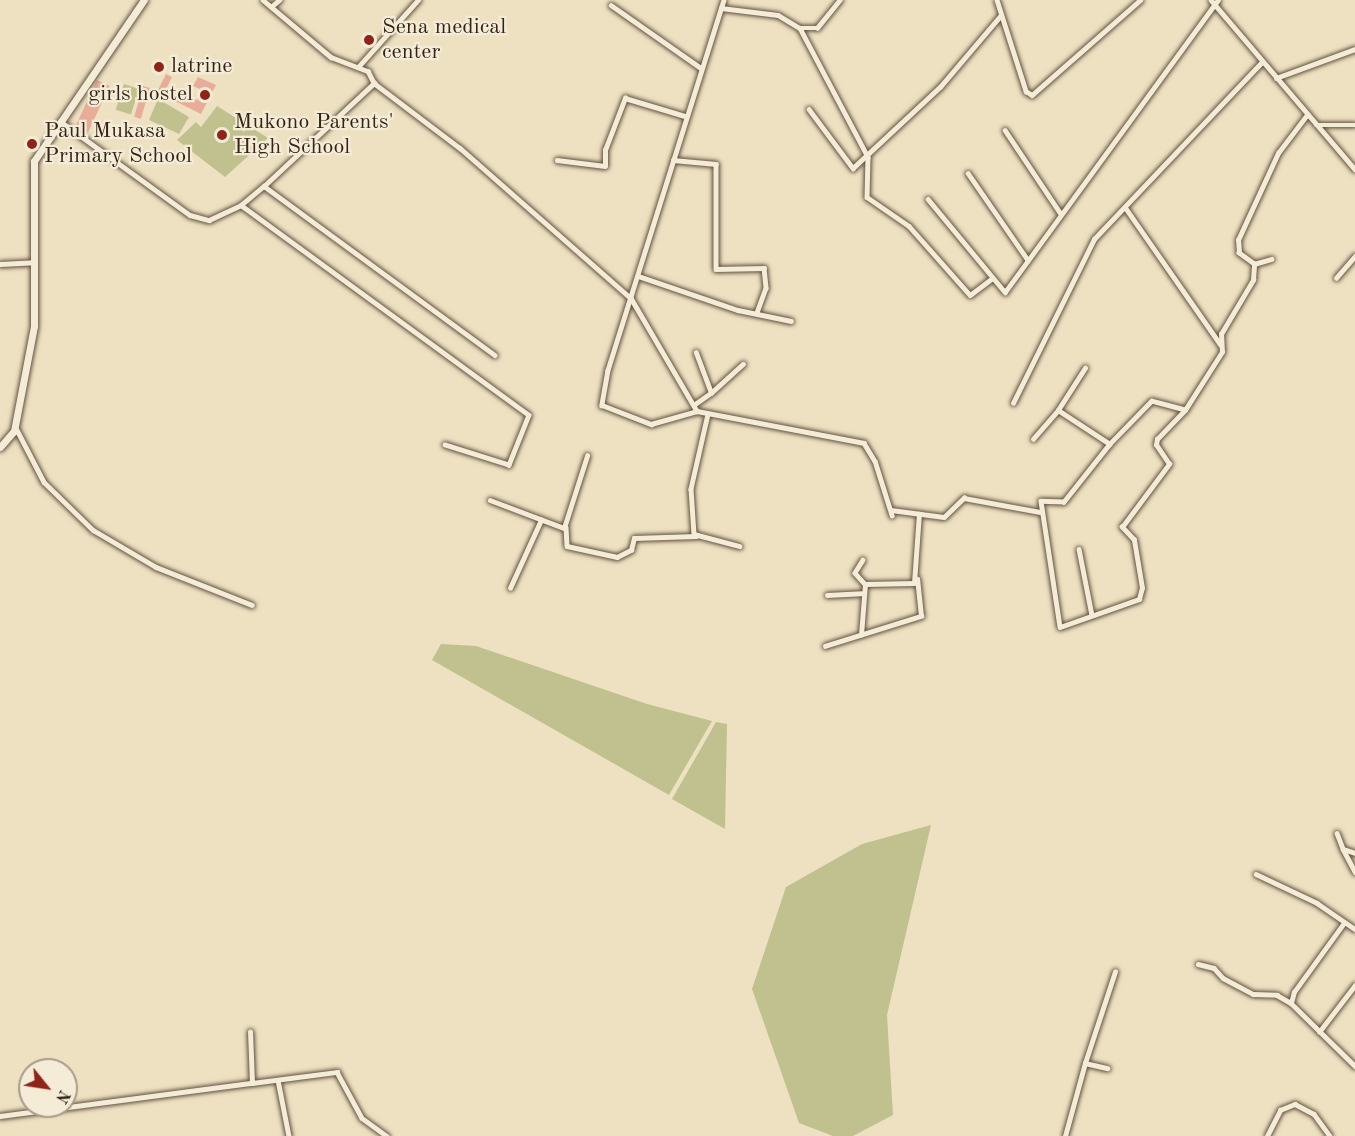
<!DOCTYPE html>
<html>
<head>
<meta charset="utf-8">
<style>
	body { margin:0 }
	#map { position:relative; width:1355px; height:1136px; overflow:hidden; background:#eee1c2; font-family:"Old Standard TT",serif }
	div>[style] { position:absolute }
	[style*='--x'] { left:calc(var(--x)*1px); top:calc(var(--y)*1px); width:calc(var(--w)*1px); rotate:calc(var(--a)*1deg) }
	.green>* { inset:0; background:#c0c18e; transform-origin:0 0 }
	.building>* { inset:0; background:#e7ad99; transform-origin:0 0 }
	.roads { filter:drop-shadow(0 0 2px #635240) drop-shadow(0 0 2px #635240) }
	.street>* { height:4.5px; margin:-2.25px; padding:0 2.25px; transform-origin:2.25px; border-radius:2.25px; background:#f4ecd7 }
	.secondary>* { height:7px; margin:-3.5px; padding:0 3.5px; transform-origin:3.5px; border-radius:3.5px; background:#f4ecd7 }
	.dots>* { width:16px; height:16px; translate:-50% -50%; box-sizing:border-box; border:3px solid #f4ecd7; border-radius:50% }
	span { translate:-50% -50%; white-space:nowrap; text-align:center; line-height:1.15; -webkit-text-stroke:4.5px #f4ecd7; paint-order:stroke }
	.poi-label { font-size:22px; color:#352315 }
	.left { translate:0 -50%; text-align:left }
	.right { translate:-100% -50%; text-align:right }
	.north { position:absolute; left:18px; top:1058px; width:60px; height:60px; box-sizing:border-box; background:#f4ecd7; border:2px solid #a89c89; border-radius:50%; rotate:120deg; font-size:16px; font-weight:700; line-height:24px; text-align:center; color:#352315 }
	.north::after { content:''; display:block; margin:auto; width:21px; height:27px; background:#8f2418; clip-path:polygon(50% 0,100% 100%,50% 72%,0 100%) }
</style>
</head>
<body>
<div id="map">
	<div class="green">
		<i style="left:124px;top:84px;width:16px;height:27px;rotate:18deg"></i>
		<i style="clip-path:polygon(158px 99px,189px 117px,179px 134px,149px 120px)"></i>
		<i style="clip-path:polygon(217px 106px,268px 138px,225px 177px,177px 140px,196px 122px,201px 127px)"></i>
		<i style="clip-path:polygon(441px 644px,476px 646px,647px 704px,712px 721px,669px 795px,432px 660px)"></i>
		<i style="clip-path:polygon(716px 722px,727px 724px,725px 829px,672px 799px)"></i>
		<i style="clip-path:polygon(931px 825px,887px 1015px,893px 1115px,853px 1136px,833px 1136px,799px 1123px,752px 989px,786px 887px,862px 844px)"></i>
	</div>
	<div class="building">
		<i style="clip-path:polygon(166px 74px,172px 77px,166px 89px,197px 100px,202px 90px,193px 86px,198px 77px,216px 85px,201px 114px,157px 92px)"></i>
		<i style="left:97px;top:80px;width:14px;height:51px;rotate:25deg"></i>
		<i style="left:143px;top:86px;width:7px;height:32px;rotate:16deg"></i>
	</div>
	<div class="roads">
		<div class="street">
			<i style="--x:263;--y:0;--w:89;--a:40"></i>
			<i style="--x:331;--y:57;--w:40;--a:21"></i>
			<i style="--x:368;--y:71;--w:13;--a:63"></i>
			<i style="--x:374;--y:83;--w:108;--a:37.1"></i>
			<i style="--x:460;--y:148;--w:227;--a:41.3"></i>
			<i style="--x:631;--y:298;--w:131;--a:59.7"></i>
			<i style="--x:724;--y:0;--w:388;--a:107.4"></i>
			<i style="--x:608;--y:370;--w:36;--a:100"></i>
			<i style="--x:602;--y:405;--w:53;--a:21.2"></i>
			<i style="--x:651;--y:424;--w:48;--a:-15.8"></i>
			<i style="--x:697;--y:411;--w:170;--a:10.8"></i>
			<i style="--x:864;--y:443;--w:21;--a:59"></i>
			<i style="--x:875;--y:461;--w:57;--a:72.5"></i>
			<i style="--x:997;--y:0;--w:96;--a:72.3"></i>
			<i style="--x:1026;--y:91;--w:7;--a:34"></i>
			<i style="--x:1032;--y:95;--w:144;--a:-41.3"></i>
			<i style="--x:1211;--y:0;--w:222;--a:49.6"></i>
			<i style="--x:611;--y:5;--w:110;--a:35"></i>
			<i style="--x:271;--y:7;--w:11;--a:-41"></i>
			<i style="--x:721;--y:8;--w:57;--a:7"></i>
			<i style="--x:778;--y:15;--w:26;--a:31"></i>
			<i style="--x:800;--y:28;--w:146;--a:62.2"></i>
			<i style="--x:868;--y:157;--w:40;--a:91.4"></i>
			<i style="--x:867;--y:197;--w:51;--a:34.6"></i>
			<i style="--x:909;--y:226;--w:92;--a:48.5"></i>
			<i style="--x:970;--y:295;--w:26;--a:-37"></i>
			<i style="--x:800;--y:28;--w:17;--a:0"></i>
			<i style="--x:817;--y:28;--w:36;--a:-51"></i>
			<i style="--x:359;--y:66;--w:89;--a:-48.2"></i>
			<i style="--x:1276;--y:78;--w:84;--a:-20.2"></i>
			<i style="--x:809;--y:109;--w:74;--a:53.3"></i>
			<i style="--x:853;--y:168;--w:119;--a:-43"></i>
			<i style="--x:940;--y:87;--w:94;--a:-49.7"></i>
			<i style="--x:60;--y:121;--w:160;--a:35.9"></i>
			<i style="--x:190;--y:215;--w:20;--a:15"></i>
			<i style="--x:209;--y:220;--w:35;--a:-25"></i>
			<i style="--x:241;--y:205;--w:30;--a:-40"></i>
			<i style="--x:264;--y:186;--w:151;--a:-43.1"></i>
			<i style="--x:1316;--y:125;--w:39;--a:0"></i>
			<i style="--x:1005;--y:130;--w:101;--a:56.3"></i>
			<i style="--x:557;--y:160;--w:48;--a:7.1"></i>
			<i style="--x:605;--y:166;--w:16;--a:-90"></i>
			<i style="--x:605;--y:150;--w:56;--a:-69"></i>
			<i style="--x:625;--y:98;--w:63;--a:16.7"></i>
			<i style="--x:673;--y:160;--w:43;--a:5.3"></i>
			<i style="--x:716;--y:164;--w:105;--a:90"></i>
			<i style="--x:716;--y:269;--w:48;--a:-1.2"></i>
			<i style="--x:764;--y:268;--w:20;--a:84"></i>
			<i style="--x:766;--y:288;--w:27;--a:110"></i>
			<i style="--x:968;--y:173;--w:106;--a:55.4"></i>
			<i style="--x:264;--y:186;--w:286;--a:36.2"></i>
			<i style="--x:928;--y:199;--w:121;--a:50.4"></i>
			<i style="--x:1005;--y:292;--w:361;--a:-53.9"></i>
			<i style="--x:241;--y:205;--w:356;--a:36.1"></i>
			<i style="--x:529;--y:415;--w:54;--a:111.8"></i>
			<i style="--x:509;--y:465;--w:67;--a:-162.6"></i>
			<i style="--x:1125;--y:207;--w:168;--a:55.2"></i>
			<i style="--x:0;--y:264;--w:34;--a:-3"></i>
			<i style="--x:1254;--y:264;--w:19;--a:-144"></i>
			<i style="--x:1239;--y:253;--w:13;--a:-94"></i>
			<i style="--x:1238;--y:240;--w:96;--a:-65.3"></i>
			<i style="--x:1278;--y:153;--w:48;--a:-52.7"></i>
			<i style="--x:638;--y:276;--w:106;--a:18.8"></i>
			<i style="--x:738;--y:310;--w:54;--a:11.7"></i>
			<i style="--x:1336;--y:278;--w:29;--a:-49"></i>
			<i style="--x:711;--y:393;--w:43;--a:-42.2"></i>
			<i style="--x:1013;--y:403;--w:183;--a:-63.7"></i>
			<i style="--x:1094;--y:239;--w:244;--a:-46.5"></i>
			<i style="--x:695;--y:404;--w:19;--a:-35"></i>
			<i style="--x:711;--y:393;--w:43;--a:-110.6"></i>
			<i style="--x:1058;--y:410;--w:50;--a:-57.3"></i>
			<i style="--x:1185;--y:410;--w:34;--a:-165"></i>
			<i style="--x:1152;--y:401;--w:60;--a:134.3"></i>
			<i style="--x:1110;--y:444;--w:74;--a:128.4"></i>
			<i style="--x:1064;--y:502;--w:23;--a:-178"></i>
			<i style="--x:1041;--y:501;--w:127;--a:81.4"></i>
			<i style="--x:1060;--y:627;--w:84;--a:-19.5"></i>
			<i style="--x:1139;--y:599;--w:11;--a:-75"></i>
			<i style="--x:1142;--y:588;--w:49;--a:-99.5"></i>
			<i style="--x:1134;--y:540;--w:18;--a:-133"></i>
			<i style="--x:1122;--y:527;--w:79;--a:-53.3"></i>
			<i style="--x:1169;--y:464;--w:23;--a:-124"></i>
			<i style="--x:1156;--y:445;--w:6;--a:-81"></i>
			<i style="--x:1157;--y:439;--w:40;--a:-46"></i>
			<i style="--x:1185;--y:410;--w:69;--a:-57.5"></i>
			<i style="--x:1222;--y:352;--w:18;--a:-93"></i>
			<i style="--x:1221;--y:334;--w:63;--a:-59.3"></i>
			<i style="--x:1253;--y:280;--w:16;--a:-86"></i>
			<i style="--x:1254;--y:264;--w:18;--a:-16"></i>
			<i style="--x:708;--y:414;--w:77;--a:102.8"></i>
			<i style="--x:691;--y:489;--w:45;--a:86.2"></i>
			<i style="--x:694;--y:534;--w:47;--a:14.9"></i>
			<i style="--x:15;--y:426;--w:63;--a:62.6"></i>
			<i style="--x:44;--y:482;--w:69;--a:44.4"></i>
			<i style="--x:93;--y:530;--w:73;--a:30.4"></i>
			<i style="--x:156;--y:567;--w:103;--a:21.6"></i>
			<i style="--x:1033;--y:439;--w:38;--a:-49"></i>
			<i style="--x:1058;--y:410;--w:62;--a:33.2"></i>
			<i style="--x:490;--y:500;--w:79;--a:20.7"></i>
			<i style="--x:564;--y:528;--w:76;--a:-72.3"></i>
			<i style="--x:891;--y:510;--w:53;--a:7.5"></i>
			<i style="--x:944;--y:517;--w:28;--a:-44"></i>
			<i style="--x:964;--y:498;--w:77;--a:10.4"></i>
			<i style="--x:566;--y:527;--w:19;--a:87"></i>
			<i style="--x:567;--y:546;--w:51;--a:12.4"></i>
			<i style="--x:617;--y:557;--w:16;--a:-27"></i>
			<i style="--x:631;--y:550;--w:12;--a:-76"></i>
			<i style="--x:634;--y:538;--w:62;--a:-1.8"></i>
			<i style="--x:1079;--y:549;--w:67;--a:78.9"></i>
			<i style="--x:863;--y:560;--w:15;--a:122"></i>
			<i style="--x:855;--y:573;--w:15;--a:48"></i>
			<i style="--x:865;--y:584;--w:49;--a:-1.2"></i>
			<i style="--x:914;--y:583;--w:69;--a:-85.9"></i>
			<i style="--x:510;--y:588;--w:75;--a:-65.5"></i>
			<i style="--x:827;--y:595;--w:34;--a:-3"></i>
			<i style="--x:861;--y:635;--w:51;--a:-85.5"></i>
			<i style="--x:825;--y:646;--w:101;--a:-17.4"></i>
			<i style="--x:921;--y:616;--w:37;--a:-96"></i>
			<i style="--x:1337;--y:833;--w:17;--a:69"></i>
			<i style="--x:1343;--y:849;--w:13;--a:18"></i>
			<i style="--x:1343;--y:849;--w:26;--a:62"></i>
			<i style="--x:1256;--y:874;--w:68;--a:25.4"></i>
			<i style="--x:1317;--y:903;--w:46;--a:34.4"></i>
			<i style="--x:1198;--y:964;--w:16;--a:14"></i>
			<i style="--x:1214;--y:968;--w:13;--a:48"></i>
			<i style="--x:1223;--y:978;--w:34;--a:28"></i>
			<i style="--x:1253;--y:994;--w:24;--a:2"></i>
			<i style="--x:1277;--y:995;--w:16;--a:30"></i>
			<i style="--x:1291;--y:1003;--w:90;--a:44.5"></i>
			<i style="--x:1291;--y:1003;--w:11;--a:-75"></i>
			<i style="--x:1294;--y:992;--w:85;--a:-54.1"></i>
			<i style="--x:1319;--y:1032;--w:59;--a:-52.5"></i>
			<i style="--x:1085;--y:1063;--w:96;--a:-71.8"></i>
			<i style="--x:278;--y:1080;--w:57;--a:78.9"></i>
			<i style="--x:252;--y:1083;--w:86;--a:-7.4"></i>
			<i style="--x:337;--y:1072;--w:52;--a:61.5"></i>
			<i style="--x:362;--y:1118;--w:31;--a:36"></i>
			<i style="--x:0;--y:1116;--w:254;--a:-7.5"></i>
			<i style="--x:252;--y:1083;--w:51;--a:-92.2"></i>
			<i style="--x:1065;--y:1136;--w:76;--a:-74.7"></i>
			<i style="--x:1085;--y:1063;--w:23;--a:13"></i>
			<i style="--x:1267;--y:1136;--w:29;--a:-63"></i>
			<i style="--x:1280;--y:1110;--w:16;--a:-22"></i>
			<i style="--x:1295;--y:1104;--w:21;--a:28"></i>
			<i style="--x:1314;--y:1114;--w:27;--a:54"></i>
		</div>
		<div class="secondary">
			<i style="--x:0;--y:447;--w:21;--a:-49"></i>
			<i style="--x:14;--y:431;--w:107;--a:-79.2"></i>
			<i style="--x:34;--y:326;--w:165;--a:-90"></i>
			<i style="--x:34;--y:161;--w:195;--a:-55.7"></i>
		</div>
	</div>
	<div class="dots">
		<i style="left:369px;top:40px;background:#8f2418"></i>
		<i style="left:159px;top:67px;background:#8f2418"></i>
		<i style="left:205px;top:95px;background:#8f2418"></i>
		<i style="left:222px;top:135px;background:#8f2418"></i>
		<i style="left:32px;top:144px;background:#8f2418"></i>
	</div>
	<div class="poi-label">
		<span class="left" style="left:382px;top:40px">Sena medical<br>center</span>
		<span class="left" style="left:171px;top:67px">latrine</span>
		<span class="right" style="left:193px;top:95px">girls hostel</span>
		<span class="left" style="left:234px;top:135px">Mukono Parents'<br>High School</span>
		<span class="left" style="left:44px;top:144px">Paul Mukasa<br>Primary School</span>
	</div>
	<div class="north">N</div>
</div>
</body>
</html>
